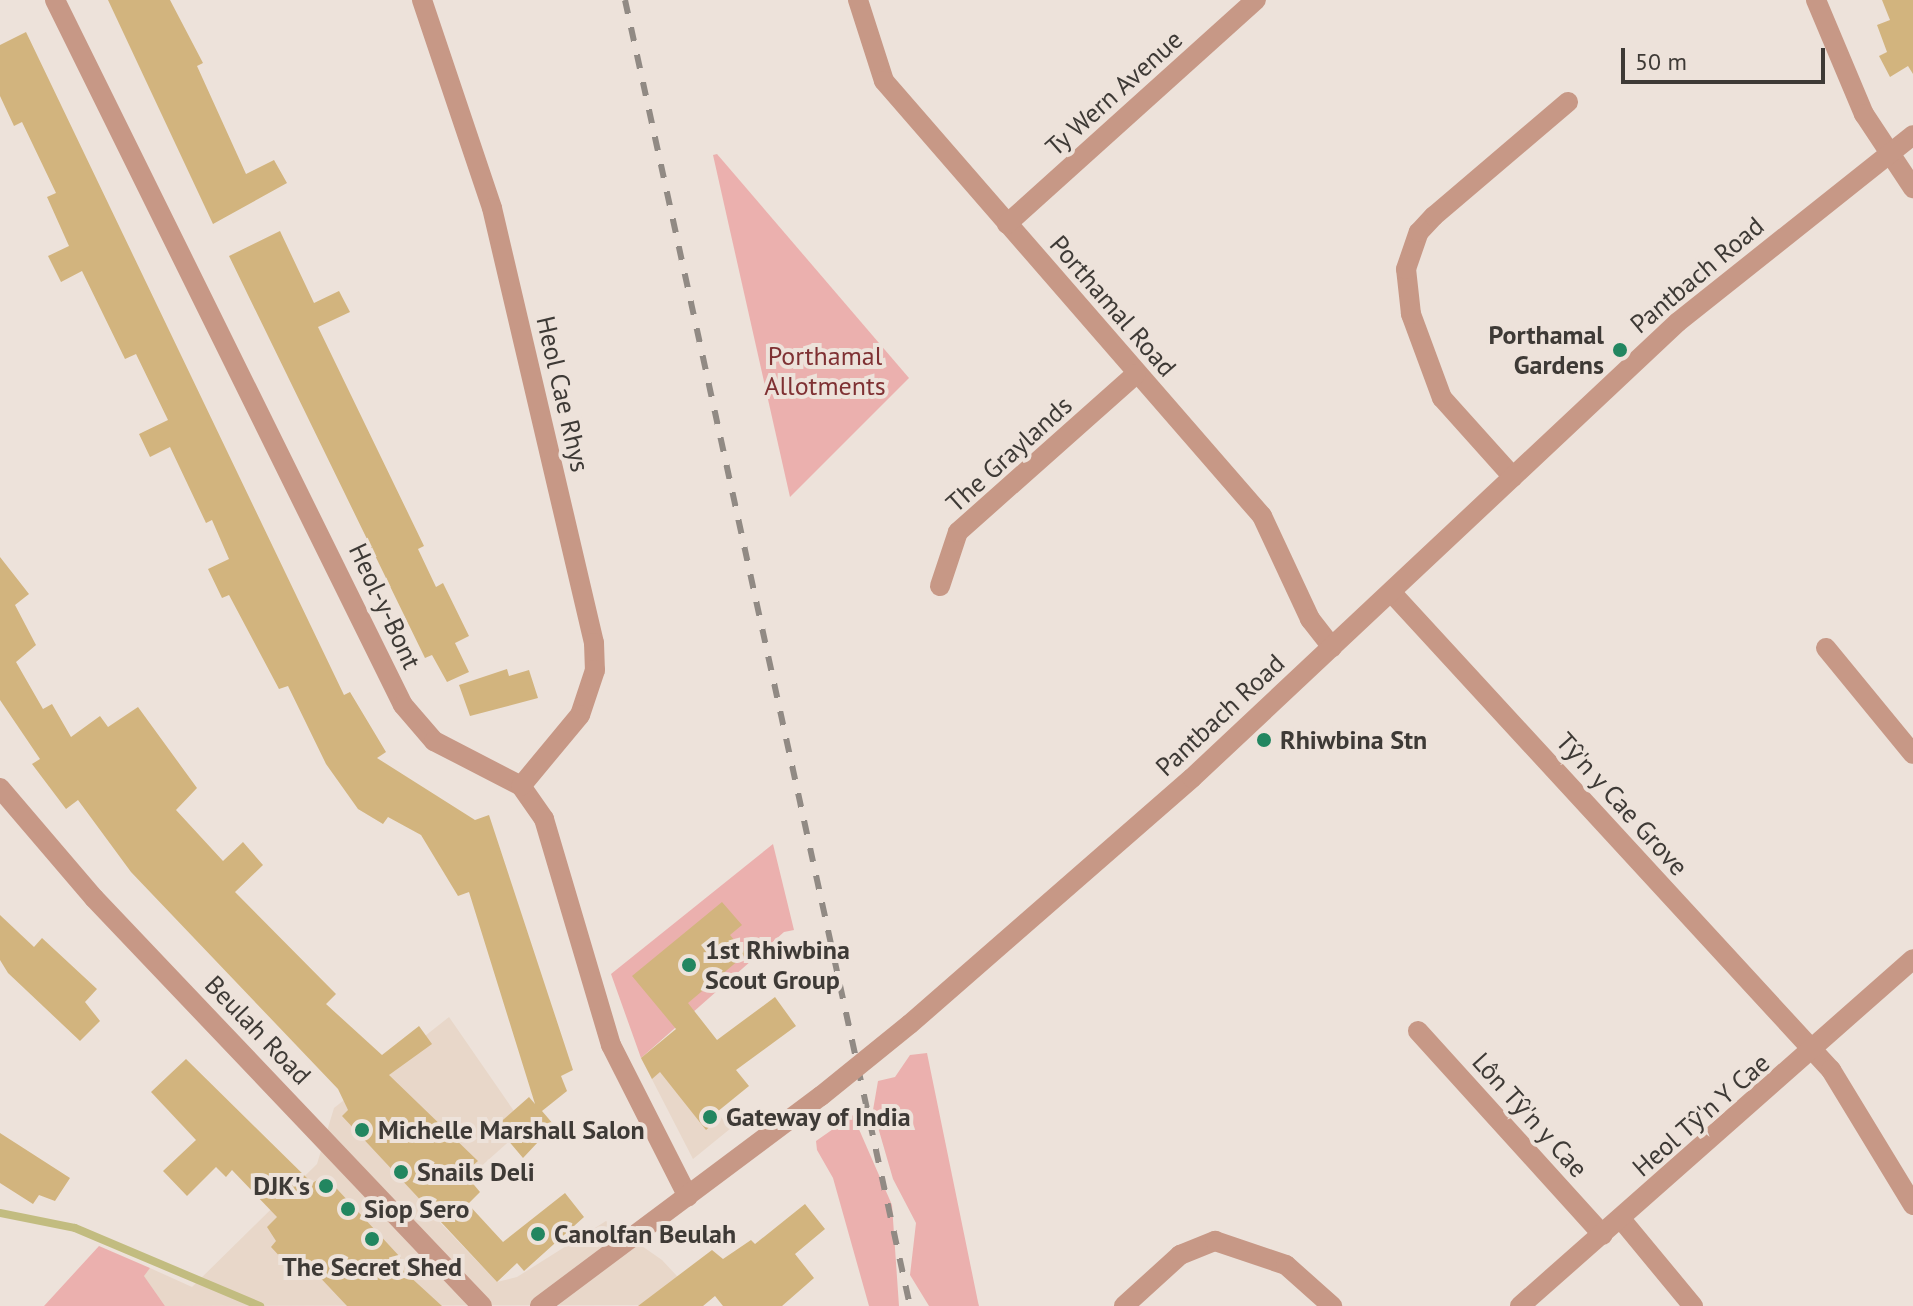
<!DOCTYPE html>
<html>
<head>
<meta charset="utf-8">
<style>
	body { margin:0 }
	#map { position:relative; width:1913px; height:1306px; overflow:hidden; background:#ede2da; font-family:"PT Sans",sans-serif }
	div>[style] { position:absolute }
	[style*='--x'] { left:calc(var(--x)*1px); top:calc(var(--y)*1px); width:calc(var(--w)*1px); rotate:calc(var(--a)*1deg) }
	.built>* { inset:0; background:#e8d7c9 }
	.green>* { inset:0; background:#ebb0ae }
	.stream>* { height:8px; margin:-4px; padding:0 4px; transform-origin:4px; border-radius:4px; background:#c2bc80 }
	.building>* { inset:0; background:#d2b47e }
	.minor>* { height:20px; margin:-10px; padding:0 10px; transform-origin:10px; border-radius:10px; background:#c79886 }
	.tertiary>* { height:20px; margin:-10px; padding:0 10px; transform-origin:10px; border-radius:10px; background:#c79886 }
	.rail>* { height:6px; margin-top:-3px; transform-origin:0; background:repeating-linear-gradient(90deg,#918a84 0 14px,transparent 0 28px) }
	.tertiary-bridge>* { height:20px; margin:-10px; padding:0 10px; transform-origin:10px; border-radius:10px; background:#c79886 }
	.dots>* { width:22px; height:22px; translate:-50% -50%; box-sizing:border-box; border:4px solid #ede2da; border-radius:50% }
	span { translate:-50% -50%; white-space:nowrap; text-align:center; line-height:1.15; -webkit-text-stroke:8px #ede2da; paint-order:stroke }
	.street-label { font-size:26px; color:#3e3a36 }
	.poi-label { font-size:26px; color:#3e3a36; font-weight:700 }
	.right { translate:-100% -50%; text-align:right }
	.left { translate:0 -50%; text-align:left }
	.park-label { font-size:26px; color:#7f3133 }
	.scale { position:absolute; left:1621px; top:48px; width:204px; height:36px; box-sizing:border-box; border:4px solid #3e3a36; border-top:0; padding-left:10px; font-size:24px; line-height:28px; white-space:nowrap; color:#3e3a36; -webkit-text-stroke:6px #ede2da; paint-order:stroke }
</style>
</head>
<body>
<div id="map">
	<div class="built">
		<i style="clip-path:polygon(449px 1017px,525px 1127px,430px 1212px,497px 1282px,517px 1277px,606px 1221px,662px 1260px,704px 1305px,165px 1306px,143px 1275px,150px 1268px,192px 1287px,317px 1164px,334px 1108px)"></i>
		<i style="clip-path:polygon(662px 1041px,724px 1121px,730px 1117px,736px 1124px,693px 1159px,641px 1058px)"></i>
	</div>
	<div class="green">
		<i style="clip-path:polygon(717px 154px,909px 378px,790px 497px,713px 155px)"></i>
		<i style="clip-path:polygon(773px 844px,794px 930px,784px 932px,641px 1058px,611px 974px)"></i>
		<i style="clip-path:polygon(927px 1053px,978px 1302px,979px 1306px,929px 1306px,910px 1275px,916px 1223px,893px 1179px,873px 1110px,878px 1081px,895px 1077px,910px 1055px)"></i>
		<i style="clip-path:polygon(856px 1113px,862px 1115px,858px 1127px,892px 1205px,899px 1306px,869px 1306px,833px 1178px,817px 1150px,816px 1141px)"></i>
		<i style="clip-path:polygon(99px 1246px,150px 1268px,144px 1276px,165px 1306px,44px 1306px)"></i>
	</div>
	<div class="stream">
		<i style="--x:0;--y:1213;--w:76;--a:11.3"></i>
		<i style="--x:75;--y:1228;--w:201;--a:22.9"></i>
	</div>
	<div class="building">
		<i style="clip-path:polygon(108px 0,170px 0,203px 63px,197px 66px,246px 174px,274px 160px,287px 183px,213px 224px)"></i>
		<i style="clip-path:polygon(1882px 0,1913px 0,1913px 74px,1908px 66px,1890px 77px,1879px 56px,1887px 52px,1877px 25px,1890px 20px)"></i>
		<i style="clip-path:polygon(26px 32px,344px 695px,350px 692px,386px 752px,377px 758px,475px 820px,489px 815px,573px 1070px,561px 1076px,567px 1091px,542px 1111px,554px 1125px,523px 1158px,496px 1126px,529px 1097px,535px 1104px,469px 892px,458px 896px,421px 835px,388px 817px,383px 824px,358px 809px,326px 764px,288px 686px,279px 689px,229px 595px,222px 598px,208px 569px,229px 559px,212px 520px,206px 523px,170px 447px,150px 457px,139px 434px,168px 420px,136px 354px,125px 359px,82px 271px,61px 282px,48px 256px,69px 246px,47px 197px,56px 193px,22px 122px,14px 126px,0 96px,0 45px)"></i>
		<i style="clip-path:polygon(280px 231px,314px 303px,339px 291px,350px 312px,318px 327px,424px 546px,418px 549px,436px 587px,443px 583px,469px 636px,455px 643px,469px 672px,447px 682px,432px 655px,425px 658px,229px 256px)"></i>
		<i style="clip-path:polygon(0 557px,29px 594px,15px 605px,36px 645px,16px 662px,43px 709px,52px 704px,71px 737px,100px 716px,108px 727px,138px 707px,197px 788px,176px 810px,223px 861px,243px 842px,263px 865px,235px 892px,336px 994px,326px 1004px,382px 1055px,419px 1026px,432px 1044px,389px 1075px,478px 1161px,464px 1173px,480px 1192px,468px 1204px,503px 1242px,565px 1193px,584px 1217px,524px 1271px,517px 1263px,497px 1282px,342px 1116px,348px 1110px,338px 1089px,131px 872px,78px 800px,66px 809px,32px 764px,40px 759px,0 700px)"></i>
		<i style="clip-path:polygon(507px 669px,509px 676px,529px 670px,538px 698px,470px 716px,459px 685px)"></i>
		<i style="clip-path:polygon(722px 902px,742px 925px,730px 935px,746px 954px,688px 1003px,717px 1040px,775px 997px,796px 1026px,736px 1070px,749px 1086px,717px 1112px,721px 1117px,706px 1130px,660px 1072px,652px 1079px,641px 1058px,676px 1029px,632px 976px)"></i>
		<i style="clip-path:polygon(0 915px,34px 947px,42px 938px,97px 989px,85px 1002px,100px 1021px,80px 1041px,8px 973px,0 960px)"></i>
		<i style="clip-path:polygon(186px 1059px,312px 1183px,325px 1176px,401px 1258px,395px 1263px,442px 1306px,347px 1306px,313px 1270px,306px 1277px,296px 1274px,271px 1247px,276px 1241px,267px 1227px,277px 1217px,232px 1170px,226px 1177px,216px 1167px,187px 1196px,163px 1171px,196px 1140px,151px 1092px)"></i>
		<i style="clip-path:polygon(0 1133px,70px 1178px,55px 1201px,39px 1195px,33px 1204px,0 1183px)"></i>
		<i style="clip-path:polygon(805px 1204px,825px 1229px,795px 1254px,814px 1278px,782px 1306px,723px 1306px,715px 1296px,703px 1306px,638px 1306px,712px 1250px,723px 1259px,751px 1240px,755px 1244px)"></i>
	</div>
	<div class="minor">
		<i style="--x:55;--y:0;--w:786;--a:63.73"></i>
		<i style="--x:403;--y:705;--w:48;--a:49.3"></i>
		<i style="--x:434;--y:741;--w:98;--a:27.3"></i>
		<i style="--x:521;--y:786;--w:40;--a:55.1"></i>
		<i style="--x:544;--y:819;--w:236;--a:73.5"></i>
		<i style="--x:611;--y:1045;--w:170;--a:63.1"></i>
		<i style="--x:422;--y:0;--w:219;--a:71.4"></i>
		<i style="--x:492;--y:208;--w:447;--a:76.8"></i>
		<i style="--x:594;--y:643;--w:27;--a:88"></i>
		<i style="--x:595;--y:670;--w:47;--a:108.4"></i>
		<i style="--x:580;--y:715;--w:92;--a:129.7"></i>
		<i style="--x:858;--y:0;--w:85;--a:72.2"></i>
		<i style="--x:884;--y:81;--w:576;--a:49.01"></i>
		<i style="--x:1262;--y:516;--w:114;--a:65"></i>
		<i style="--x:1310;--y:619;--w:36;--a:52"></i>
		<i style="--x:1007;--y:224;--w:335;--a:-42"></i>
		<i style="--x:1513;--y:477;--w:106;--a:-131.9"></i>
		<i style="--x:1442;--y:398;--w:90;--a:-110.3"></i>
		<i style="--x:1411;--y:314;--w:45;--a:-96.3"></i>
		<i style="--x:1406;--y:269;--w:39;--a:-71"></i>
		<i style="--x:1419;--y:232;--w:22;--a:-47"></i>
		<i style="--x:1434;--y:216;--w:176;--a:-40.4"></i>
		<i style="--x:940;--y:586;--w:57;--a:-71.6"></i>
		<i style="--x:958;--y:532;--w:238;--a:-41.6"></i>
		<i style="--x:1391;--y:592;--w:650;--a:47.37"></i>
		<i style="--x:1831;--y:1070;--w:158;--a:58.7"></i>
		<i style="--x:1826;--y:648;--w:137;--a:50.6"></i>
		<i style="--x:1418;--y:1031;--w:275;--a:47.8"></i>
		<i style="--x:1621;--y:1219;--w:113;--a:50.4"></i>
		<i style="--x:1124;--y:1306;--w:76;--a:-42.3"></i>
		<i style="--x:1180;--y:1255;--w:38;--a:-22"></i>
		<i style="--x:1215;--y:1241;--w:75;--a:18.7"></i>
		<i style="--x:1286;--y:1265;--w:62;--a:41.7"></i>
		<i style="--x:1520;--y:1306;--w:524;--a:-41.44"></i>
	</div>
	<div class="tertiary">
		<i style="--x:1816;--y:0;--w:124;--a:67.2"></i>
		<i style="--x:1864;--y:114;--w:89;--a:56.5"></i>
		<i style="--x:0;--y:788;--w:145;--a:49.5"></i>
		<i style="--x:94;--y:898;--w:563;--a:46.44"></i>
		<i style="--x:910;--y:1024;--w:374;--a:-41.1"></i>
		<i style="--x:1192;--y:778;--w:666;--a:-43.18"></i>
		<i style="--x:1678;--y:322;--w:300;--a:-38.5"></i>
		<i style="--x:540;--y:1306;--w:351;--a:-36.8"></i>
	</div>
	<div class="rail">
		<i style="--x:625;--y:0;--w:1337;--a:77.69"></i>
	</div>
	<div class="tertiary-bridge">
		<i style="--x:821;--y:1096;--w:114;--a:-39"></i>
	</div>
	<div class="dots">
		<i style="left:1620px;top:350px;background:#228660"></i>
		<i style="left:1264px;top:740px;background:#228660"></i>
		<i style="left:689px;top:965px;background:#228660"></i>
		<i style="left:710px;top:1117px;background:#228660"></i>
		<i style="left:362px;top:1130px;background:#228660"></i>
		<i style="left:401px;top:1172px;background:#228660"></i>
		<i style="left:326px;top:1186px;background:#228660"></i>
		<i style="left:348px;top:1209px;background:#228660"></i>
		<i style="left:538px;top:1234px;background:#228660"></i>
		<i style="left:372px;top:1239px;background:#228660"></i>
	</div>
	<div class="street-label">
		<span style="left:1114px;top:93px;rotate:-42deg">Ty Wern Avenue</span>
		<span style="left:1697px;top:275px;rotate:-40deg">Pantbach Road</span>
		<span style="left:1113px;top:306px;rotate:49deg">Porthamal Road</span>
		<span style="left:563px;top:394px;rotate:77deg">Heol Cae Rhys</span>
		<span style="left:1009px;top:454px;rotate:-42deg">The Graylands</span>
		<span style="left:385px;top:606px;rotate:65deg">Heol-y-Bont</span>
		<span style="left:1220px;top:715px;rotate:-43deg">Pantbach Road</span>
		<span style="left:1622px;top:804px;rotate:48deg">Tŷ'n y Cae Grove</span>
		<span style="left:258px;top:1030px;rotate:46deg">Beulah Road</span>
		<span style="left:1530px;top:1115px;rotate:48deg">Lôn Tŷ'n y Cae</span>
		<span style="left:1701px;top:1115px;rotate:-41deg">Heol Tŷ'n Y Cae</span>
	</div>
	<div class="poi-label">
		<span class="right" style="left:1604px;top:350px">Porthamal<br>Gardens</span>
		<span class="left" style="left:1280px;top:740px">Rhiwbina Stn</span>
		<span class="left" style="left:705px;top:965px">1st Rhiwbina<br>Scout Group</span>
		<span class="left" style="left:726px;top:1117px">Gateway of India</span>
		<span class="left" style="left:378px;top:1130px">Michelle Marshall Salon</span>
		<span class="left" style="left:417px;top:1172px">Snails Deli</span>
		<span class="right" style="left:310px;top:1186px">DJK's</span>
		<span class="left" style="left:364px;top:1209px">Siop Sero</span>
		<span class="left" style="left:554px;top:1234px">Canolfan Beulah</span>
		<span style="left:372px;top:1267px">The Secret Shed</span>
	</div>
	<div class="park-label">
		<span style="left:825px;top:371px">Porthamal<br>Allotments</span>
	</div>
	<div class="scale">50 m</div>
</div>
</body>
</html>
